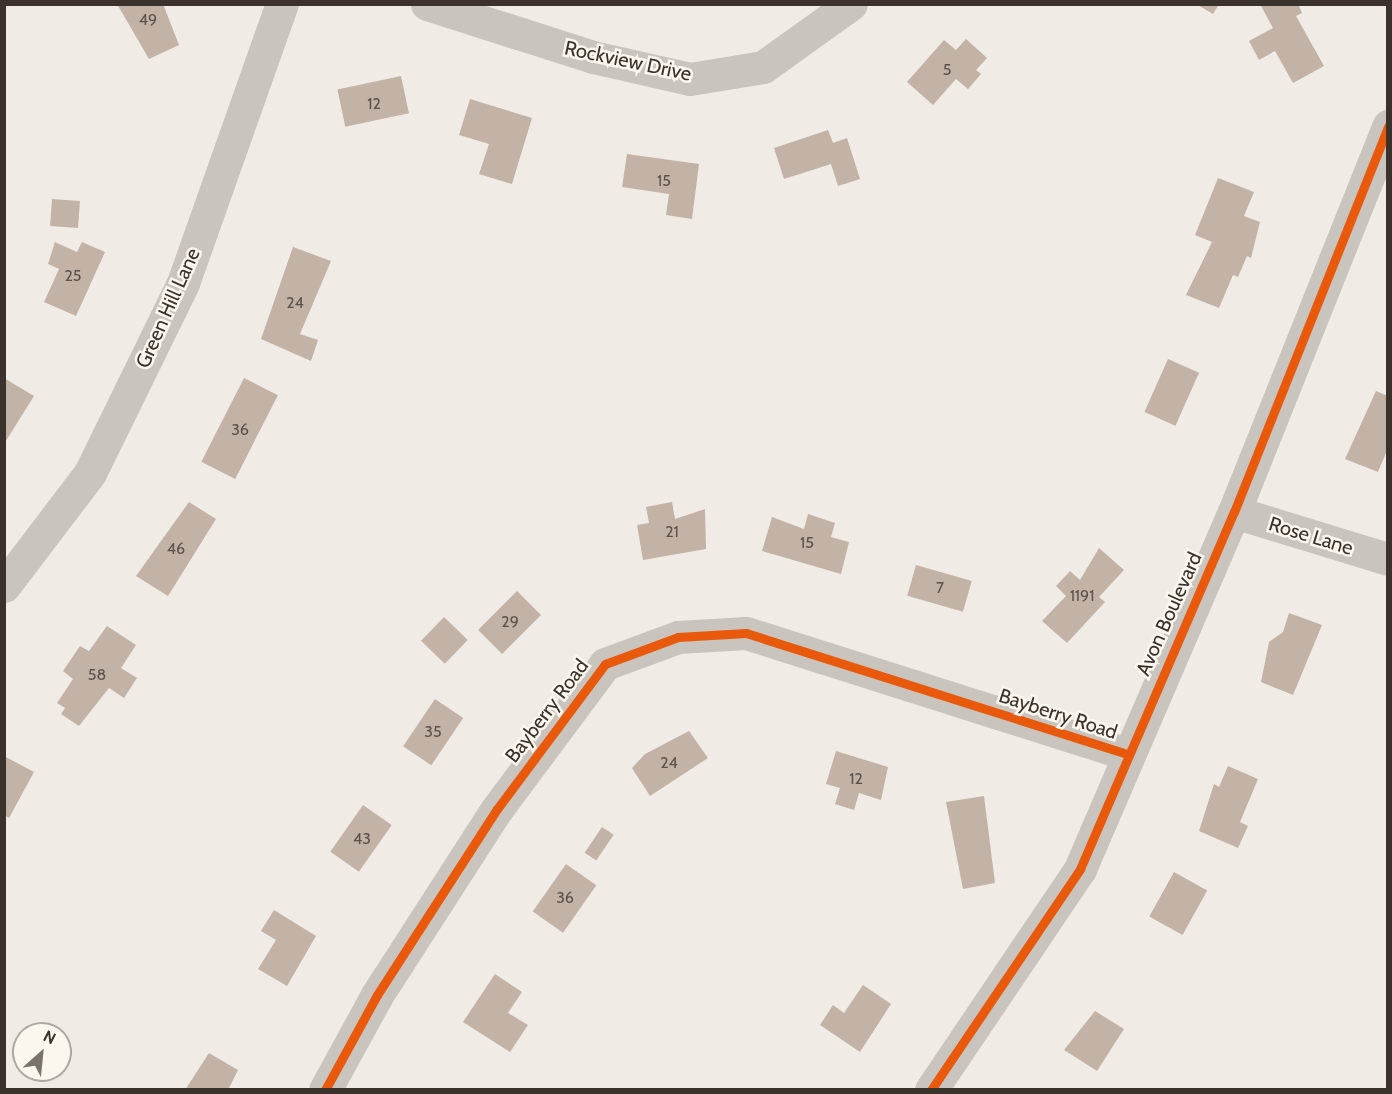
<!DOCTYPE html>
<html>
<head>
<meta charset="utf-8">
<style>
	body { margin:0 }
	#map { position:relative; width:1392px; height:1094px; overflow:hidden; background:#f0ece5; font-family:Cabin,sans-serif }
	div>[style] { position:absolute }
	[style*='--x'] { left:calc(var(--x)*1px); top:calc(var(--y)*1px); width:calc(var(--w)*1px); rotate:calc(var(--a)*1deg) }
	.building>* { inset:0; background:#c3b2a6; transform-origin:0 0 }
	.street>* { height:33px; margin:-16.5px; padding:0 16.5px; transform-origin:16.5px; border-radius:16.5px; background:#c9c4be }
	.cycleway>* { height:9px; margin:-4.5px; padding:0 4.5px; transform-origin:4.5px; border-radius:4.5px; background:#e8590c }
	span { translate:-50% -50%; white-space:nowrap; text-align:center; line-height:1.15; -webkit-text-stroke:5px #fbf6ee; paint-order:stroke }
	.number-label { font-size:16px; color:#5d524a }
	.number-label span { -webkit-text-stroke-width:0 }
	.street-label { font-size:20px; color:#3b322b }
	.frame { position:absolute; inset:0; border:6px solid #3b322b; pointer-events:none }
	.north { position:absolute; left:12px; top:1022px; width:60px; height:60px; box-sizing:border-box; background:#fbf6ee; border:2px solid #aea8a0; border-radius:50%; rotate:27deg; font-size:16px; font-weight:700; line-height:24px; text-align:center; color:#3b322b }
	.north::after { content:''; display:block; margin:auto; width:21px; height:27px; background:#7a736c; clip-path:polygon(50% 0,100% 100%,50% 72%,0 100%) }
</style>
</head>
<body>
<div id="map">
	<div class="building">
		<i style="clip-path:polygon(117px 4px,163px 4px,179px 45px,149px 59px)"></i>
		<i style="clip-path:polygon(1196px 4px,1219px 4px,1213px 14px)"></i>
		<i style="clip-path:polygon(1298px 4px,1302px 13px,1296px 16px,1324px 66px,1293px 83px,1275px 51px,1259px 60px,1249px 41px,1273px 28px,1261px 6px)"></i>
		<i style="clip-path:polygon(966px 39px,987px 58px,976px 70px,981px 74px,968px 89px,956px 79px,933px 105px,907px 82px,944px 40px,956px 50px)"></i>
		<i style="left:401px;top:76px;width:38px;height:65px;rotate:78deg"></i>
		<i style="clip-path:polygon(470px 99px,532px 118px,512px 184px,479px 174px,489px 144px,459px 135px)"></i>
		<i style="clip-path:polygon(828px 130px,833px 143px,847px 138px,860px 179px,838px 186px,831px 164px,784px 179px,774px 148px)"></i>
		<i style="clip-path:polygon(627px 154px,699px 164px,692px 219px,666px 215px,669px 194px,622px 187px)"></i>
		<i style="clip-path:polygon(1218px 178px,1254px 192px,1244px 216px,1260px 222px,1251px 258px,1247px 256px,1238px 277px,1233px 275px,1219px 308px,1186px 295px,1212px 242px,1195px 235px)"></i>
		<i style="left:52px;top:199px;width:28px;height:27px;rotate:4deg"></i>
		<i style="clip-path:polygon(55px 242px,77px 252px,82px 242px,105px 252px,76px 316px,44px 302px,59px 269px,48px 264px)"></i>
		<i style="clip-path:polygon(293px 247px,331px 261px,300px 334px,318px 340px,311px 361px,261px 339px)"></i>
		<i style="left:1168px;top:359px;width:34px;height:58px;rotate:24deg"></i>
		<i style="clip-path:polygon(4px 378px,34px 396px,4px 444px)"></i>
		<i style="left:244px;top:378px;width:38px;height:94px;rotate:27deg"></i>
		<i style="clip-path:polygon(1376px 391px,1388px 396px,1388px 448px,1378px 472px,1345px 459px)"></i>
		<i style="clip-path:polygon(189px 502px,216px 519px,168px 596px,136px 576px)"></i>
		<i style="clip-path:polygon(672px 502px,675px 519px,705px 509px,706px 549px,643px 560px,637px 525px,649px 523px,646px 507px)"></i>
		<i style="clip-path:polygon(808px 514px,835px 523px,831px 537px,849px 542px,841px 574px,762px 551px,772px 517px,804px 529px)"></i>
		<i style="clip-path:polygon(1099px 548px,1124px 570px,1099px 597px,1105px 602px,1067px 643px,1042px 621px,1066px 596px,1056px 586px,1070px 571px,1080px 580px)"></i>
		<i style="left:916px;top:565px;width:58px;height:32px;rotate:16deg"></i>
		<i style="left:517px;top:591px;width:34px;height:55px;rotate:45deg"></i>
		<i style="clip-path:polygon(1289px 613px,1322px 625px,1293px 695px,1261px 682px,1269px 642px,1283px 632px)"></i>
		<i style="left:444px;top:617px;width:33px;height:33px;rotate:44deg"></i>
		<i style="clip-path:polygon(107px 626px,136px 645px,121px 668px,137px 678px,124px 698px,109px 688px,79px 726px,61px 714px,65px 708px,57px 703px,73px 679px,63px 671px,80px 646px,89px 651px)"></i>
		<i style="left:435px;top:699px;width:34px;height:57px;rotate:34deg"></i>
		<i style="clip-path:polygon(689px 731px,708px 758px,650px 796px,632px 768px,645px 754px)"></i>
		<i style="clip-path:polygon(836px 751px,888px 767px,881px 800px,859px 793px,854px 810px,835px 804px,840px 788px,826px 784px)"></i>
		<i style="clip-path:polygon(4px 756px,34px 772px,9px 818px,4px 815px)"></i>
		<i style="clip-path:polygon(1228px 766px,1258px 779px,1240px 822px,1248px 826px,1238px 848px,1199px 831px,1214px 784px,1219px 787px)"></i>
		<i style="clip-path:polygon(984px 796px,995px 883px,963px 889px,946px 802px)"></i>
		<i style="left:363px;top:805px;width:35px;height:57px;rotate:35deg"></i>
		<i style="left:602px;top:827px;width:14px;height:31px;rotate:34deg"></i>
		<i style="left:566px;top:864px;width:37px;height:58px;rotate:35deg"></i>
		<i style="left:1174px;top:872px;width:38px;height:51px;rotate:29deg"></i>
		<i style="clip-path:polygon(274px 910px,316px 936px,287px 986px,258px 969px,276px 940px,261px 931px)"></i>
		<i style="clip-path:polygon(495px 974px,522px 992px,508px 1013px,528px 1025px,510px 1052px,463px 1022px)"></i>
		<i style="clip-path:polygon(863px 985px,891px 1004px,860px 1052px,820px 1025px,833px 1005px,844px 1013px)"></i>
		<i style="clip-path:polygon(1095px 1011px,1124px 1029px,1097px 1071px,1064px 1050px)"></i>
		<i style="clip-path:polygon(209px 1053px,238px 1070px,228px 1090px,185px 1090px)"></i>
	</div>
	<div class="street">
		<i style="--x:427;--y:4;--w:174;--a:17.7"></i>
		<i style="--x:593;--y:57;--w:99;--a:12.8"></i>
		<i style="--x:690;--y:79;--w:74;--a:-9.3"></i>
		<i style="--x:763;--y:67;--w:108;--a:-35.6"></i>
		<i style="--x:1234;--y:512;--w:161;--a:17"></i>
		<i style="--x:4;--y:586;--w:142;--a:-52.7"></i>
		<i style="--x:90;--y:473;--w:212;--a:-63.9"></i>
		<i style="--x:183;--y:283;--w:296;--a:-70.5"></i>
		<i style="--x:325;--y:1090;--w:108;--a:-61.3"></i>
		<i style="--x:377;--y:995;--w:221;--a:-57.2"></i>
		<i style="--x:497;--y:809;--w:181;--a:-53.3"></i>
		<i style="--x:605;--y:664;--w:78;--a:-20.3"></i>
		<i style="--x:678;--y:637;--w:68;--a:-3.4"></i>
		<i style="--x:746;--y:633;--w:400;--a:17.6"></i>
		<i style="--x:931;--y:1090;--w:267;--a:-56"></i>
		<i style="--x:1080;--y:869;--w:389;--a:-66.7"></i>
		<i style="--x:1234;--y:512;--w:416;--a:-68.2"></i>
	</div>
	<div class="cycleway">
		<i style="--x:325;--y:1090;--w:108;--a:-61.3"></i>
		<i style="--x:377;--y:995;--w:221;--a:-57.2"></i>
		<i style="--x:497;--y:809;--w:181;--a:-53.3"></i>
		<i style="--x:605;--y:664;--w:78;--a:-20.3"></i>
		<i style="--x:678;--y:637;--w:68;--a:-3.4"></i>
		<i style="--x:746;--y:633;--w:400;--a:17.6"></i>
		<i style="--x:931;--y:1090;--w:267;--a:-56"></i>
		<i style="--x:1080;--y:869;--w:389;--a:-66.7"></i>
		<i style="--x:1234;--y:512;--w:416;--a:-68.2"></i>
	</div>
	<div class="number-label">
		<span style="left:148px;top:20px">49</span>
		<span style="left:947px;top:70px">5</span>
		<span style="left:374px;top:104px">12</span>
		<span style="left:664px;top:181px">15</span>
		<span style="left:73px;top:276px">25</span>
		<span style="left:295px;top:303px">24</span>
		<span style="left:240px;top:430px">36</span>
		<span style="left:672px;top:532px">21</span>
		<span style="left:807px;top:543px">15</span>
		<span style="left:176px;top:549px">46</span>
		<span style="left:940px;top:588px">7</span>
		<span style="left:1082px;top:596px">1191</span>
		<span style="left:510px;top:622px">29</span>
		<span style="left:97px;top:675px">58</span>
		<span style="left:433px;top:732px">35</span>
		<span style="left:669px;top:763px">24</span>
		<span style="left:856px;top:779px">12</span>
		<span style="left:362px;top:839px">43</span>
		<span style="left:565px;top:898px">36</span>
	</div>
	<div class="street-label">
		<span style="left:628px;top:61px;rotate:12deg">Rockview Drive</span>
		<span style="left:168px;top:308px;rotate:-66deg">Green Hill Lane</span>
		<span style="left:1311px;top:536px;rotate:17deg">Rose Lane</span>
		<span style="left:1169px;top:614px;rotate:-66deg">Avon Boulevard</span>
		<span style="left:547px;top:711px;rotate:-53deg">Bayberry Road</span>
		<span style="left:1058px;top:714px;rotate:18deg">Bayberry Road</span>
	</div>
	<div class="frame"></div>
	<div class="north">N</div>
</div>
</body>
</html>
